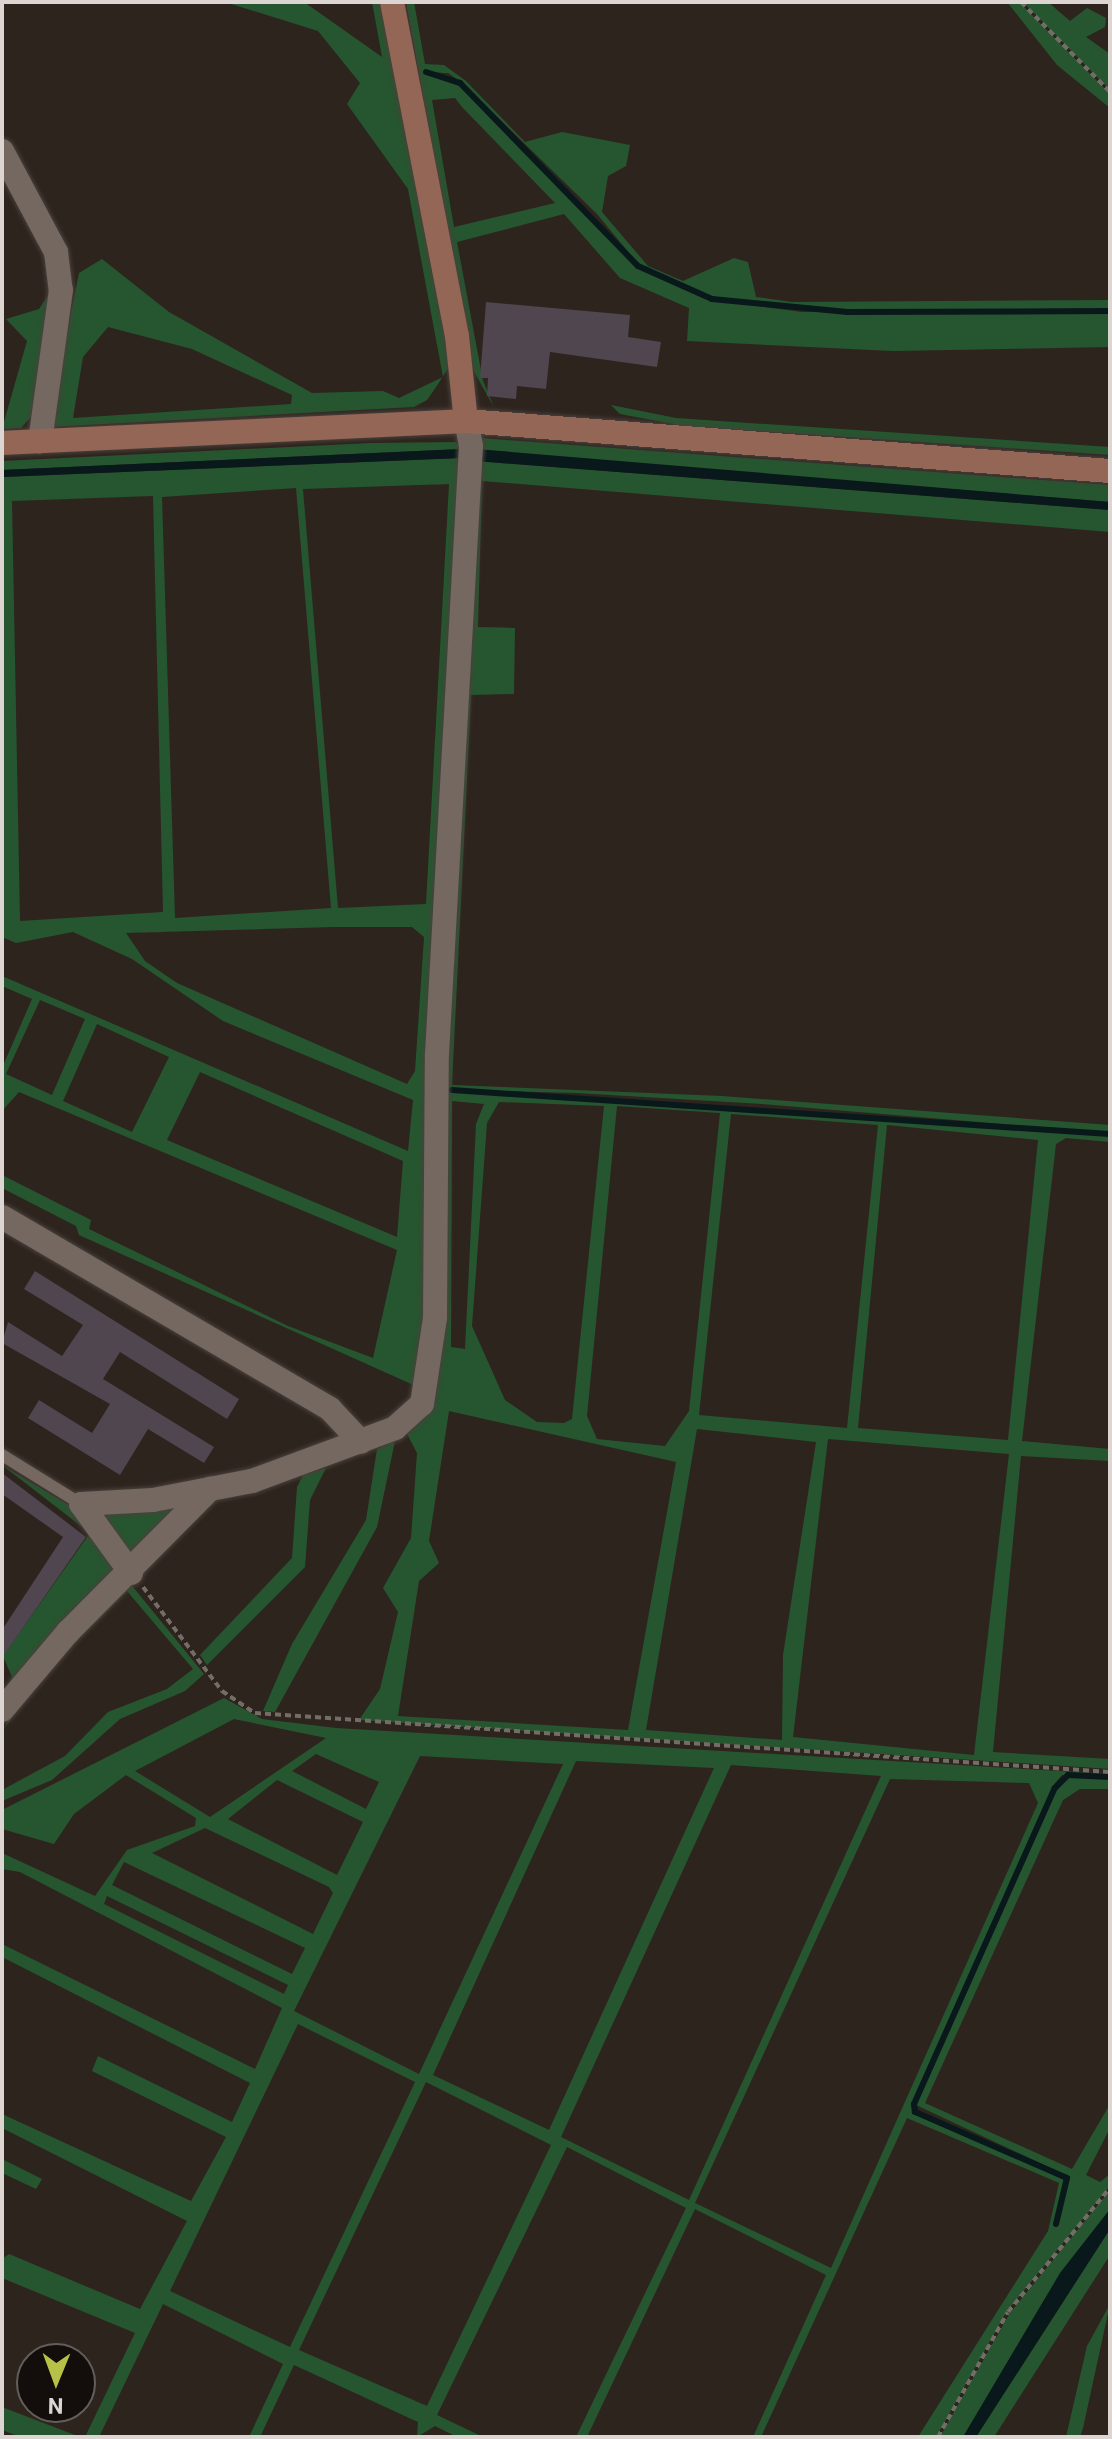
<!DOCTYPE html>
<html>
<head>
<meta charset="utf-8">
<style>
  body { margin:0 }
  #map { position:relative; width:1112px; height:2439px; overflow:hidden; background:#2e241e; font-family:Roboto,sans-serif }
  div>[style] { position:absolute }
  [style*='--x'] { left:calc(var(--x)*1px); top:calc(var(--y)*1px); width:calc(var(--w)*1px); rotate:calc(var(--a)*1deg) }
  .green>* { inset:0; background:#26562f }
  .water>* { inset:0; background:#09181a }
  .stream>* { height:6px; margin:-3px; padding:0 3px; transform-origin:3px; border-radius:3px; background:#09181a }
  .building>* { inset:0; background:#4f464f }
  .path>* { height:4px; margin-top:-2px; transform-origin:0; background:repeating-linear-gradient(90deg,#746c66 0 6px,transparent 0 10px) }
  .roads { filter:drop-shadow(0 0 2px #49413c) drop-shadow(0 0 2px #49413c) }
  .lane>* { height:12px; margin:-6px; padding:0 6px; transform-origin:6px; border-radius:6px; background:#746861 }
  .street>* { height:24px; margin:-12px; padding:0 12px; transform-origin:12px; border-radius:12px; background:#746861 }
  .secondary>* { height:24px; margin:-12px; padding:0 12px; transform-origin:12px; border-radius:12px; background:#946655 }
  span { translate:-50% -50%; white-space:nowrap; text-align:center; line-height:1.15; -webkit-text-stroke:6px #130e0c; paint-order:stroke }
  .frame { position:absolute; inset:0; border:4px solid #dcd5d1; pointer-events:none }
  .north { position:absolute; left:16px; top:2343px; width:80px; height:80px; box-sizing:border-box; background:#130e0c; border:2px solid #635e5b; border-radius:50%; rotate:181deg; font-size:22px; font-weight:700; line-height:32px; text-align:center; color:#dcd5d1 }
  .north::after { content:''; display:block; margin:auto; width:28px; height:36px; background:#b6c148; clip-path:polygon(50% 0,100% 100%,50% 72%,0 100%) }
</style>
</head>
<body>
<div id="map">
  <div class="green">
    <i style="clip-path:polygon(evenodd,225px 2px,304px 2px,382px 57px,372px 2px,384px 2px,451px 364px,436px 387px,427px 400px,414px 407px,48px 427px,79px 273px,102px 259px,169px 312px,312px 393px,383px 391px,399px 398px,443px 377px,408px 189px,347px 104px,360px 83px,318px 31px,225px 2px,108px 327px,192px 349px,292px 395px,291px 404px,73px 418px,83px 357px,108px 327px)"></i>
    <i style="clip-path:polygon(evenodd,406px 2px,414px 2px,425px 64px,444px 65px,466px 81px,525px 142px,562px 132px,630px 145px,626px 166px,608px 176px,602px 212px,648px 266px,683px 281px,734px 258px,748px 262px,756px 297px,792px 302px,1110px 300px,1110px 310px,802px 309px,713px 297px,639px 265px,597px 214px,461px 82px,448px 73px,424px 72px,458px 84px,637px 268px,712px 300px,802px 312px,1110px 313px,1110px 347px,893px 351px,687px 341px,689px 308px,620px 278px,564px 214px,457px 242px,483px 381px,494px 407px,473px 370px,406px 2px,455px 98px,462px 107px,555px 203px,454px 227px,432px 100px,455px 98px)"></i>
    <i style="clip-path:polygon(1007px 2px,1019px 2px,1110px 94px,1110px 108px,1057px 65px)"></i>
    <i style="clip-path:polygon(1023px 2px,1048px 2px,1070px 21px,1087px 8px,1106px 18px,1105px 27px,1086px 37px,1110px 54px,1110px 90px)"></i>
    <i style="clip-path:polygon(56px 283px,31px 417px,21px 428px,2px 429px,27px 341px,6px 319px,39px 309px)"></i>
    <i style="clip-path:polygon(611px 405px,676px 418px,1110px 447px,1110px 455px,684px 426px,620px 414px)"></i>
    <i style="clip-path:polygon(481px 438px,1110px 485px,1110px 502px,539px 456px,476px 449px)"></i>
    <i style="clip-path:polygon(371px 443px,456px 442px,462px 449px,2px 470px,2px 461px)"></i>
    <i style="clip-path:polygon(evenodd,461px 458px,421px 1372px,418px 1387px,79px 1235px,76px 1226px,2px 1188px,2px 1175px,91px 1220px,89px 1229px,288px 1326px,373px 1358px,397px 1250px,19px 1092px,2px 1111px,2px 1068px,32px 999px,2px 986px,2px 976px,408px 1151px,413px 1100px,223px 1021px,132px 959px,73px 932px,16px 943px,2px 937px,2px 477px,461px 458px,449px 484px,426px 904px,338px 908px,303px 489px,449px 484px,461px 458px,296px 488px,331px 908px,175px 918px,162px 497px,296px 488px,461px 458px,153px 496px,163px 912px,20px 921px,12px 501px,153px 496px,461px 458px,334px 927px,412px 927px,424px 937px,415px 1071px,407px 1084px,177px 983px,145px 961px,126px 933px,334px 927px,461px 458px,40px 1000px,85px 1019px,52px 1095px,6px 1074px,40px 1000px,461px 458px,97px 1024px,169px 1057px,132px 1132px,63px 1101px,97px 1024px,461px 458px,200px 1072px,403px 1161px,397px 1237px,167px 1140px,200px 1072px)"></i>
    <i style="clip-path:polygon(evenodd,476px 461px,1110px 510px,1110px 532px,482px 481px,478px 627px,515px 628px,514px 694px,471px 695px,452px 1085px,722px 1096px,1110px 1125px,1110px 1133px,762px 1104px,577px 1093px,450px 1090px,1110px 1136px,1110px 1142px,1066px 1138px,1056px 1144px,1022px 1441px,1110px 1449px,1110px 1461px,1021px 1456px,993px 1752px,1110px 1759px,1110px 1769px,359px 1720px,380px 1689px,398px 1612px,383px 1588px,411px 1538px,417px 1453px,407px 1434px,425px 1417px,476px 461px,452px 1101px,484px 1104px,476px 1124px,465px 1349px,451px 1347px,452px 1101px,476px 461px,499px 1102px,604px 1106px,572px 1419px,564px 1423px,537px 1422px,505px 1400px,472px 1326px,487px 1123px,499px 1102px,476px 461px,617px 1106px,720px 1113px,689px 1411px,665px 1446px,597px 1439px,587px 1416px,617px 1106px,476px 461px,731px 1114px,878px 1125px,847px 1428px,699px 1415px,731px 1114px,476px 461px,887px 1125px,1038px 1140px,1008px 1440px,858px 1428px,887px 1125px,476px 461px,449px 1411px,676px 1462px,628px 1730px,398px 1716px,419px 1581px,439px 1563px,429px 1541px,449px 1411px,476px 461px,697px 1429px,816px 1442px,783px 1655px,782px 1740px,646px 1730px,697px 1429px,476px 461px,828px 1439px,1009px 1454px,974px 1755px,793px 1737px,828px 1439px)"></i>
    <i style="clip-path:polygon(395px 1441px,377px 1527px,275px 1712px,263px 1711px,292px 1644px,366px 1520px,377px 1449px)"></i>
    <i style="clip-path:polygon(2px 1465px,77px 1510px,121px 1570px,2px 1700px,12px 1677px,3px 1656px,90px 1533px)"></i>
    <i style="clip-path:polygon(326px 1468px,310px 1500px,305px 1567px,207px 1665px,200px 1655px,292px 1558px,297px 1487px,303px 1475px)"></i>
    <i style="clip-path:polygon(196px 1499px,132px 1557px,92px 1509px)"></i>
    <i style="clip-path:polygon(129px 1582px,204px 1674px,185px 1691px,120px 1719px,52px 1780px,2px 1801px,2px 1790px,65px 1756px,108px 1712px,167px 1689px,193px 1669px,127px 1591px,40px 1677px,2px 1732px,35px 1675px)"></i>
    <i style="clip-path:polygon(evenodd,224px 1698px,262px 1719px,336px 1728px,1110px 1774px,1062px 1775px,1055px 1783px,911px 2106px,913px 2112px,1065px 2180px,1058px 2225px,1070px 2177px,916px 2105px,1057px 1788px,1070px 1777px,1110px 1779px,1110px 1789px,1080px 1789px,1063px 1800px,925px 2103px,1072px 2169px,1110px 2104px,1110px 2128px,1086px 2175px,1100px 2182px,1110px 2174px,1110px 2186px,1007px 2311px,936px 2437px,918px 2437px,1048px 2231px,1059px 2183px,907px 2118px,761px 2437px,753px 2437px,826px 2275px,695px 2209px,587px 2437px,576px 2437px,686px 2208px,567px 2147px,437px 2415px,483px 2437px,457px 2437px,435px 2426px,417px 2437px,418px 2422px,294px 2365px,260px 2437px,249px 2437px,283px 2364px,163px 2304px,99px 2437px,85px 2437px,135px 2333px,2px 2278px,2px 2259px,9px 2254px,140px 2309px,187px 2221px,2px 2128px,2px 2114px,191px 2201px,226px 2137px,92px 2071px,98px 2056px,232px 2122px,250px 2083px,2px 1957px,2px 1944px,255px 2069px,282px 2008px,20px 1872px,2px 1869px,2px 1853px,95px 1896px,127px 1850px,195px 1826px,196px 1818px,126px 1775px,74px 1814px,54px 1844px,2px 1829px,2px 1810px,224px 1698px,234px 1719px,326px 1738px,210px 1817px,135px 1771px,234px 1719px,224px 1698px,316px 1754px,379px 1782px,366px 1809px,292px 1771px,316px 1754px,224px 1698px,420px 1756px,563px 1764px,419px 2074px,294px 2011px,420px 1756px,224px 1698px,576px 1761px,714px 1768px,549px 2130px,433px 2075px,576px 1761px,224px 1698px,731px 1765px,881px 1776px,689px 2200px,561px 2137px,731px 1765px,224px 1698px,890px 1779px,1029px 1783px,1038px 1803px,831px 2268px,695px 2203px,890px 1779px,224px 1698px,277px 1780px,363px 1822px,337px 1875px,228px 1819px,277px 1780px,224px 1698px,205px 1828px,329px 1887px,333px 1893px,313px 1934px,152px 1853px,205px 1828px,224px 1698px,124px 1862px,305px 1948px,292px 1974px,112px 1885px,124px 1862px,224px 1698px,107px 1896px,288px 1985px,284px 1994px,104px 1904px,107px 1896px,224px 1698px,298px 2024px,415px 2082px,290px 2347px,170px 2291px,298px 2024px,224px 1698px,426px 2082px,551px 2145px,427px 2406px,299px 2350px,426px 2082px)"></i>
    <i style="clip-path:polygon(2px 2159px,42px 2179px,36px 2189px,2px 2173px)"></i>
    <i style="clip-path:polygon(1110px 2190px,1110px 2209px,1046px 2297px,963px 2437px,940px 2437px,1010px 2313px)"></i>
    <i style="clip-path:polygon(1110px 2229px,1110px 2255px,994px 2437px,976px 2437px)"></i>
    <i style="clip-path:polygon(1110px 2304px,1083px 2428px,1080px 2437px,1066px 2437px,1087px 2346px)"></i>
    <i style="clip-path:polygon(2px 2407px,80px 2437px,20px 2437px,2px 2430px)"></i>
  </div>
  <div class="water">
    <i style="clip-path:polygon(462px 449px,461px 458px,2px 477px,2px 470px,24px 469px)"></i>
    <i style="clip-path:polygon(476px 449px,1110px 502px,1110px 510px,476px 461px)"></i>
    <i style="clip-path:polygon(1110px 2209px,1110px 2229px,976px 2437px,963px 2437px,1060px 2273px)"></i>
  </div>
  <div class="stream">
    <i style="--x:426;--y:72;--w:36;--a:18"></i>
    <i style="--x:460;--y:83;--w:255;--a:45.8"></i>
    <i style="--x:638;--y:266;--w:81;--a:24"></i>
    <i style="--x:712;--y:299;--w:136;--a:5.5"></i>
    <i style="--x:847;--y:312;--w:263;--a:-0.2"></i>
    <i style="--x:452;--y:1090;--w:659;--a:3.83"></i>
    <i style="--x:1056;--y:2224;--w:47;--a:-76.6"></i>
    <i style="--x:1067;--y:2178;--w:166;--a:-156.5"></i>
    <i style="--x:915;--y:2112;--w:8;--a:-97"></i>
    <i style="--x:914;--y:2104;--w:346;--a:-66"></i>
    <i style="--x:1055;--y:1788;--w:18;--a:-45"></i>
    <i style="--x:1068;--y:1775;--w:42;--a:2.7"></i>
  </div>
  <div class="building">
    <i style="clip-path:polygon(486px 302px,630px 315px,628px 337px,661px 342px,657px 367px,550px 352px,546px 389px,517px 386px,516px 399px,487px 396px,488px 378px,480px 378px)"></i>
    <i style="clip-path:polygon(35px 1271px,239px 1399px,227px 1419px,120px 1352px,103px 1379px,214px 1447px,204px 1463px,148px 1429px,120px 1475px,28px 1418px,39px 1400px,92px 1433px,110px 1404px,2px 1343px,8px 1322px,62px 1356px,83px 1325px,24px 1289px)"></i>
    <i style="clip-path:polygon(2px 1473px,86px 1537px,2px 1658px,2px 1630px,63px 1537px,2px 1494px)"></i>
  </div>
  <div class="path">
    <i style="--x:1021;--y:2;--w:127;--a:45.3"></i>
    <i style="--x:143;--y:1587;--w:131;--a:52.8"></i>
    <i style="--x:222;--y:1691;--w:40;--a:34"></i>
    <i style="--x:255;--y:1713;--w:857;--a:3.95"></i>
    <i style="--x:938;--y:2437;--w:143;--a:-60.8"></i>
    <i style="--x:1008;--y:2312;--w:161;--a:-50.6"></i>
  </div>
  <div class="roads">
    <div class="lane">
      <i style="--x:2;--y:1455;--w:93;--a:31.8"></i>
    </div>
    <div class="street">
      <i style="--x:2;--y:151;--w:115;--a:61.9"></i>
      <i style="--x:56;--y:252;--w:38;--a:83"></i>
      <i style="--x:61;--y:290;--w:153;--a:97.9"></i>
      <i style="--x:2;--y:1217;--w:380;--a:30.3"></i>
      <i style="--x:330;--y:1409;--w:45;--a:46.8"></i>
      <i style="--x:131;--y:1573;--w:85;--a:-125.9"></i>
      <i style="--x:81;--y:1504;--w:72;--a:-3.2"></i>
      <i style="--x:153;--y:1500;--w:101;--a:-10.9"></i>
      <i style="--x:252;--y:1481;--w:153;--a:-20.3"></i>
      <i style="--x:395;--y:1428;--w:36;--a:-42"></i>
      <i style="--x:422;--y:1404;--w:87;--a:-81.4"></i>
      <i style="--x:435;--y:1318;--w:264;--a:-89.6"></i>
      <i style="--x:437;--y:1054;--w:609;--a:-86.8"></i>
      <i style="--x:471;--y:446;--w:25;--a:-101"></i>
      <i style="--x:2;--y:1710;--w:102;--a:-49.8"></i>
      <i style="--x:68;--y:1632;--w:202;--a:-45.2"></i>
    </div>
    <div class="secondary">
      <i style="--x:392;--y:2;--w:340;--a:79"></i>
      <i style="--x:457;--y:336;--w:85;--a:84"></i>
      <i style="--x:2;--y:443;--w:465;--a:-2.7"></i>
      <i style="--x:466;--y:421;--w:646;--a:4.44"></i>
    </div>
  </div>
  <div class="frame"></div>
  <div class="north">N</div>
</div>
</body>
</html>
